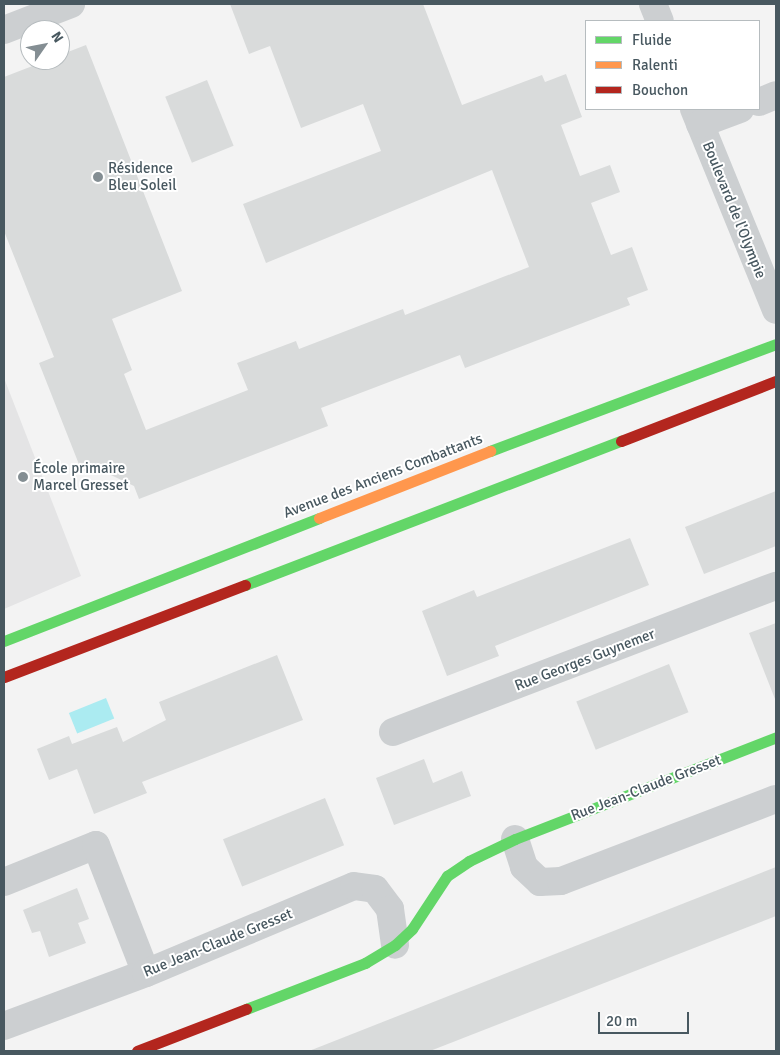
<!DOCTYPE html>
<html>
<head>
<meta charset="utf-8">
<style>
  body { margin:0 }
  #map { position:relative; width:780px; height:1055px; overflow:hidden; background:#f3f3f3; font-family:Signika,sans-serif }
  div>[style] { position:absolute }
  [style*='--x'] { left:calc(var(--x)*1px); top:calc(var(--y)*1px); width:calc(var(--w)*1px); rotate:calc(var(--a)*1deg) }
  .education>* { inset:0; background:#e4e4e5 }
  .water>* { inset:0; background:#abebf1; transform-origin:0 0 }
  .building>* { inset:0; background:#d9dbdb; transform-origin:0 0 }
  .street>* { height:28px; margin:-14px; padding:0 14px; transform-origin:14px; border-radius:14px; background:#cccfd1 }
  .fast>* { height:11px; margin:-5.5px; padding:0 5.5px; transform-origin:5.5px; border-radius:5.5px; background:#63d668 }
  .slow>* { height:11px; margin:-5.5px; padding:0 5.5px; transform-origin:5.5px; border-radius:5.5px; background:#ff974d }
  .jam>* { height:11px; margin:-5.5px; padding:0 5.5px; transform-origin:5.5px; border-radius:5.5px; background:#b3261e }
  .dots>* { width:14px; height:14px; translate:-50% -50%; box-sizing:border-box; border:2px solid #fff; border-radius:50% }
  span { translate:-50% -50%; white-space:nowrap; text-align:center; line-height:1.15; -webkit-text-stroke:4px #fff; paint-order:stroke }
  .poi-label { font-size:15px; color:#485860 }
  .left { translate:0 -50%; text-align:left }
  .street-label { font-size:15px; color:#485860 }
  .frame { position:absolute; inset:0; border:5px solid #485860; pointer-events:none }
  .legend { position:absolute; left:585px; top:20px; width:175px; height:90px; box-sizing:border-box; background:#fff; border:1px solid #b6bcbf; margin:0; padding:6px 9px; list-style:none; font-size:15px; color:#485860 }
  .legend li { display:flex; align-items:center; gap:10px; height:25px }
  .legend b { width:25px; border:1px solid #b6bcbf }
  .north { position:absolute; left:20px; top:20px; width:50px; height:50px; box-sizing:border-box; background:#fff; border:1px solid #b6bcbf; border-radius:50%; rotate:57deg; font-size:14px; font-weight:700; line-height:20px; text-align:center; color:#485860 }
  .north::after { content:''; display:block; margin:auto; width:18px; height:22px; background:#848e93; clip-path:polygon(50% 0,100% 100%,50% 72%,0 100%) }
  .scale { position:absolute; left:598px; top:1012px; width:91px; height:22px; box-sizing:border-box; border:2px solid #485860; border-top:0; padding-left:6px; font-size:15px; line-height:18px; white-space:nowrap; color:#485860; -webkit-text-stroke:4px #fff; paint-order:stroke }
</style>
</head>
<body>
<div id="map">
  <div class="education">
    <i style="clip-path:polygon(4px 378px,81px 576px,4px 609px)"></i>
  </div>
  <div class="water">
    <i style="left:106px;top:698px;width:22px;height:40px;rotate:68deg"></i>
  </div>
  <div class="building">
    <i style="clip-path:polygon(230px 4px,423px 4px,462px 105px,542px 75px,545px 82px,566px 74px,582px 117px,561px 125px,580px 176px,610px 165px,620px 192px,591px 203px,611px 255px,632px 247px,648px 290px,627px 298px,630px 305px,465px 368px,460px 355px,321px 408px,328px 426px,139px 499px,134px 486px,94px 467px,82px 472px,39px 363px,54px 357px,4px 231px,4px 77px,48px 60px,60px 60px,60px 55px,86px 45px,182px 291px,112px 319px,132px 370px,124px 374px,146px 430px,248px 390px,237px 363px,296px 341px,299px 349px,403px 309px,405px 315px,529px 267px,492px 170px,266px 263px,243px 204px,381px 151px,363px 104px,301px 128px,270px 46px,249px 54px)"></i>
    <i style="left:207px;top:80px;width:71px;height:45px;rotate:68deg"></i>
    <i style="clip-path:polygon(776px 491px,776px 546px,704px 574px,685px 527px)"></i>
    <i style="clip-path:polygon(630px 538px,649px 585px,495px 646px,499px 656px,447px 676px,422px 611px,474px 590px,477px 597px)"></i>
    <i style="clip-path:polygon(776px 623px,776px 699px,775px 699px,749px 633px)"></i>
    <i style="clip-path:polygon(277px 655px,303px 720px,142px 782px,147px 793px,94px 814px,77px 769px,49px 780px,37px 749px,69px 736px,72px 744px,117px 727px,123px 742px,166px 720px,159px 702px)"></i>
    <i style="left:669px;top:664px;width:52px;height:100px;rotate:68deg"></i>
    <i style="clip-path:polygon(424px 759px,433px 783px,462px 771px,471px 796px,394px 825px,376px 778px)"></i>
    <i style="left:325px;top:798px;width:51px;height:110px;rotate:68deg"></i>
    <i style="clip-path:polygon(776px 867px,776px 916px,430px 1051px,309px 1051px)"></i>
    <i style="clip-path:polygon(77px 888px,89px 919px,78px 923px,86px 943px,49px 957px,40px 931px,32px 933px,23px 910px)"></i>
  </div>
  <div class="street">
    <i style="--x:653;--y:4;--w:18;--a:68"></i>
    <i style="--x:4;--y:30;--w:72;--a:-21.2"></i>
    <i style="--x:759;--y:102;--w:18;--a:-22"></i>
    <i style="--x:694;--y:109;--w:217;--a:67.8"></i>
    <i style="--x:700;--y:124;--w:43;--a:-20.6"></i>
    <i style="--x:393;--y:732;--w:410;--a:-20.9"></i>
    <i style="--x:515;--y:839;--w:29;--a:72"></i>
    <i style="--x:524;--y:867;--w:22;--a:43"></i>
    <i style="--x:540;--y:882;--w:21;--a:-3"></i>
    <i style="--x:561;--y:881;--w:230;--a:-20.9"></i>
    <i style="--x:4;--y:882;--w:99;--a:-21.9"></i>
    <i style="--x:96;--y:845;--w:137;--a:68.7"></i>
    <i style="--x:4;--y:1026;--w:152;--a:-20.5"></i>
    <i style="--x:146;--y:973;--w:225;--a:-22.7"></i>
    <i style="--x:354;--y:886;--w:21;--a:8"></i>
    <i style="--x:375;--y:889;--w:25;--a:53"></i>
    <i style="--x:390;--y:909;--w:36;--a:82"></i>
  </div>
  <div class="fast">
    <i style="--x:490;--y:451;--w:305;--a:-20.5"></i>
    <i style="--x:245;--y:585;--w:403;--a:-21"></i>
    <i style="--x:4;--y:641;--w:338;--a:-21.3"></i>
    <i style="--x:246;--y:1009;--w:128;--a:-21.1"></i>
    <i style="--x:365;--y:963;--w:35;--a:-31"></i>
    <i style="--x:395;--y:945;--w:23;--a:-43"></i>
    <i style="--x:412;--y:929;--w:64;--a:-56.6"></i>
    <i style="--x:447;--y:876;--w:27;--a:-34"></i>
    <i style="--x:469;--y:861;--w:51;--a:-25.6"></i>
    <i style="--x:515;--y:839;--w:280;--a:-21.3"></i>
  </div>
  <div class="slow">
    <i style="--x:319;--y:518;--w:184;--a:-21.4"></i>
  </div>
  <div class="jam">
    <i style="--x:621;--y:441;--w:166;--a:-21.2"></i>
    <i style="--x:4;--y:677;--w:258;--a:-20.9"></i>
    <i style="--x:137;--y:1051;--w:117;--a:-21.1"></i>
  </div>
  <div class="dots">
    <i style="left:98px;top:177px;background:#848e93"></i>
    <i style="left:23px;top:477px;background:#848e93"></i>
  </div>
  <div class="poi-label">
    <span class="left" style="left:108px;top:177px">Résidence<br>Bleu Soleil</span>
    <span class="left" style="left:33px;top:477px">École primaire<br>Marcel Gresset</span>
  </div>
  <div class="street-label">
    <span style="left:734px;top:210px;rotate:68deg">Boulevard de l'Olympie</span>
    <span style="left:383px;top:476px;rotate:-21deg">Avenue des Anciens Combattants</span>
    <span style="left:585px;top:660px;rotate:-21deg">Rue Georges Guynemer</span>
    <span style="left:646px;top:788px;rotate:-21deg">Rue Jean-Claude Gresset</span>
    <span style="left:218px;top:943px;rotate:-22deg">Rue Jean-Claude Gresset</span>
  </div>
  <div class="frame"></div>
  <ul class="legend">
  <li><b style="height:6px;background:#63d668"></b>Fluide</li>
  <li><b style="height:6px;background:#ff974d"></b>Ralenti</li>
  <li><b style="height:6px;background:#b3261e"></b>Bouchon</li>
  </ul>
  <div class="north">N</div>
  <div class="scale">20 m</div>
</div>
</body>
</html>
